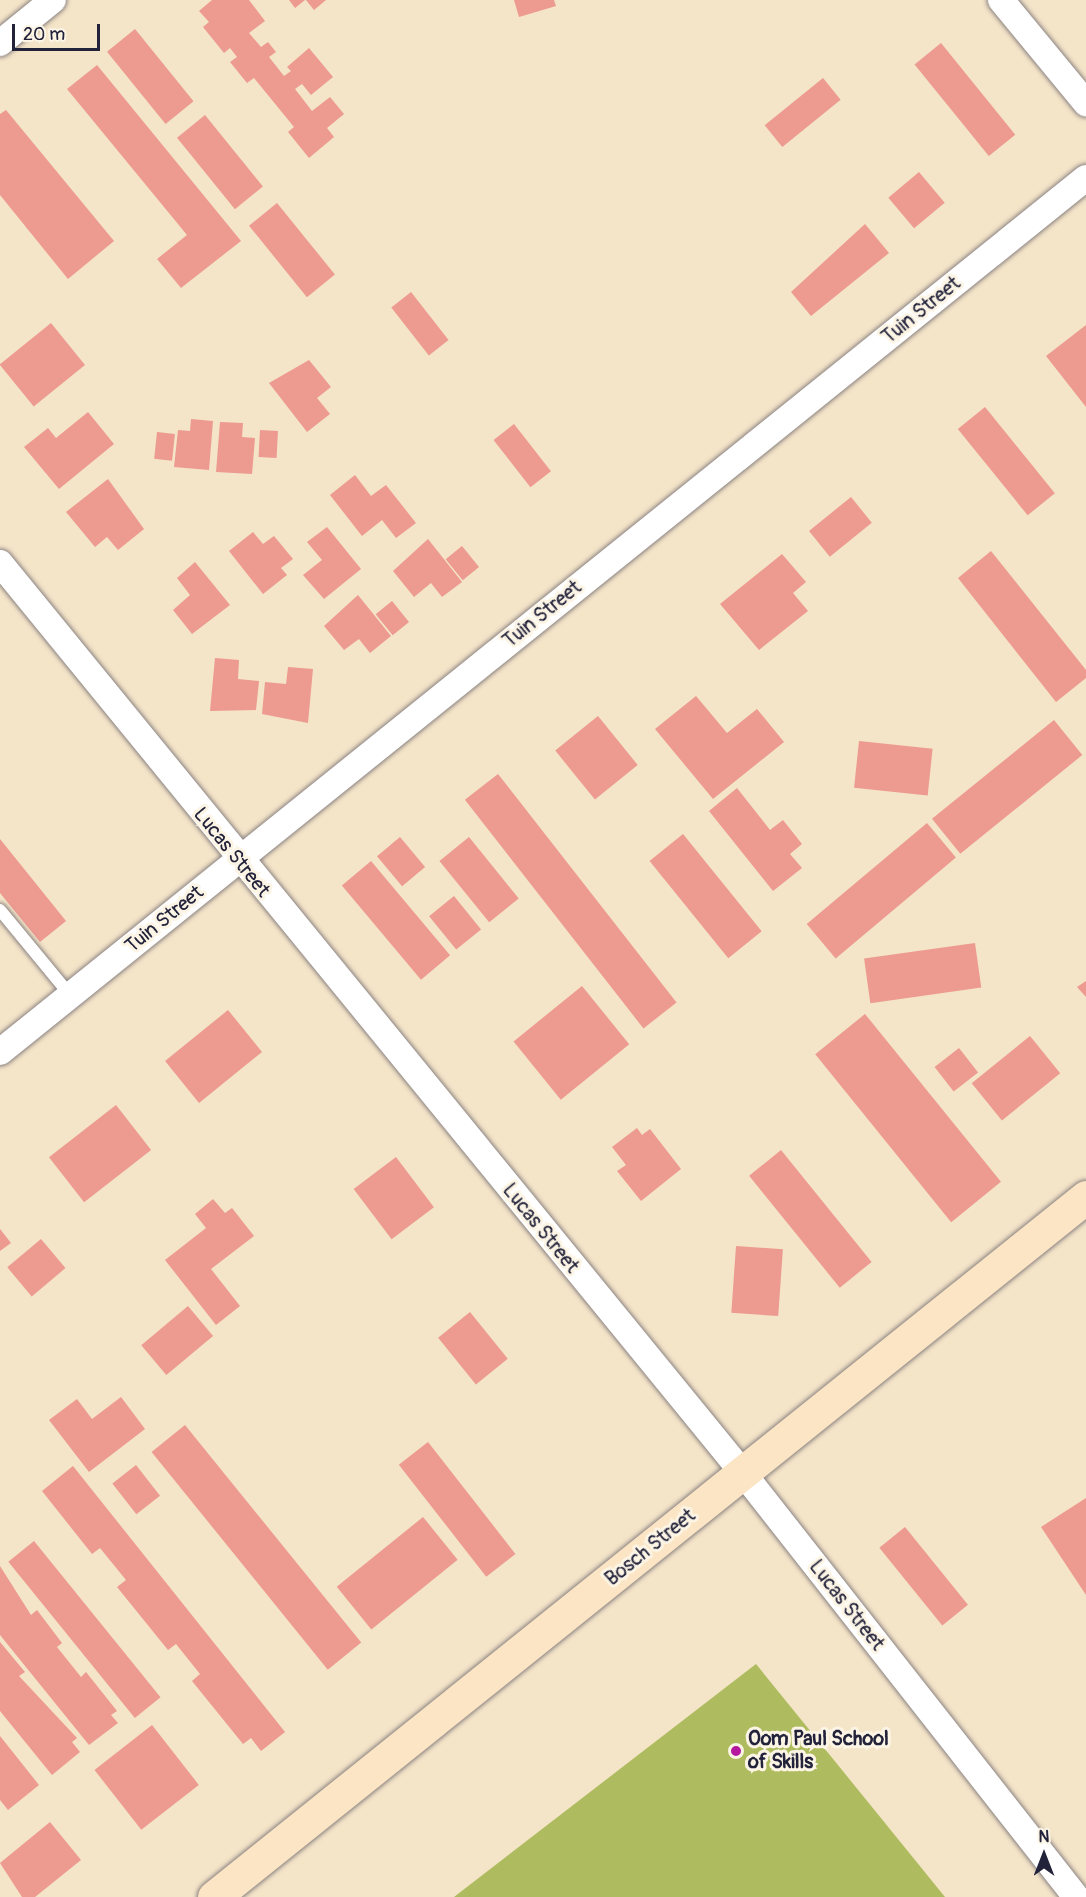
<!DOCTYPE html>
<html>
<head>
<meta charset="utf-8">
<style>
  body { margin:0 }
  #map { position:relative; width:1086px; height:1897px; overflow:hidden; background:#f4e4c8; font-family:Pangolin,sans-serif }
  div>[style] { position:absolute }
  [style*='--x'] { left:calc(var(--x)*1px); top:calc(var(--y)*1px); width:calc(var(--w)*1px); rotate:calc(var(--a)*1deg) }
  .green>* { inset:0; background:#aebc5f }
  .building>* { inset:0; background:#ed9a90; transform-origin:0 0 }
  .roads { filter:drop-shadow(0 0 2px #8b8382) drop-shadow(0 0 2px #8b8382) }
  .lane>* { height:12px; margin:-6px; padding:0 6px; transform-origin:6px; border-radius:6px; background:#fff }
  .street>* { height:26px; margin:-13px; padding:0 13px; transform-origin:13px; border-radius:13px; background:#fff }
  .secondary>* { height:33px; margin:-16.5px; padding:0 16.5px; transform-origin:16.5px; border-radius:16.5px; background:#fce5c4 }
  .dots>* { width:16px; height:16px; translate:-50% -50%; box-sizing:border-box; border:3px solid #fcf5e5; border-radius:50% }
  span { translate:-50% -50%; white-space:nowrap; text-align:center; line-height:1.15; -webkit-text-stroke:6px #fcf5e5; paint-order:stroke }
  .street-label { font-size:20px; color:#22223b }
  .poi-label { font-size:20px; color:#22223b; font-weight:700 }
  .left { translate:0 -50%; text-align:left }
  .north { position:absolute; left:1014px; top:1825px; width:60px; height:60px; -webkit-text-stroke:4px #fcf5e5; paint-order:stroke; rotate:0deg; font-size:16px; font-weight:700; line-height:24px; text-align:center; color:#22223b }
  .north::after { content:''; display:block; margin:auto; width:21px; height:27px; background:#22223b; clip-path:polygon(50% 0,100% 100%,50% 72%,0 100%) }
  .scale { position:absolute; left:12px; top:24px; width:88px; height:27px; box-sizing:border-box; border:3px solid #22223b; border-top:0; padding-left:8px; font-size:18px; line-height:21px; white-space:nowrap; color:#22223b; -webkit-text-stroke:4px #fcf5e5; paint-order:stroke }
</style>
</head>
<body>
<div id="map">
  <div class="green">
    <i style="clip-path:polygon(756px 1664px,945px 1897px,454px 1897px)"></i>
  </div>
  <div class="building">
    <i style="clip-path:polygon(212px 0,249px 0,265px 21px,249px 33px,261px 47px,268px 42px,276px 52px,269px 57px,284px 76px,291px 71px,287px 67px,309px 48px,333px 77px,311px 95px,302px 84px,295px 89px,312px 111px,330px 97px,344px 114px,327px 128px,334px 137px,309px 158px,288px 132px,294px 127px,254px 78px,247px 83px,230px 62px,237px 57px,230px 48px,224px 53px,203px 27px,209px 22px,199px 11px)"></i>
    <i style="clip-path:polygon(289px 0,305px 0,295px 8px)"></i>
    <i style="clip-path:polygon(306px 0,326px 0,314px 10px)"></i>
    <i style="clip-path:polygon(514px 0,554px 0,556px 6px,519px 17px)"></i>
    <i style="left:135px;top:29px;width:93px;height:36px;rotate:51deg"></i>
    <i style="left:941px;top:43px;width:118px;height:34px;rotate:51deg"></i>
    <i style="clip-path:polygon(97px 65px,241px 241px,181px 288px,157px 259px,187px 235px,67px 89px)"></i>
    <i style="left:823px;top:78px;width:28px;height:75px;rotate:51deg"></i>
    <i style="clip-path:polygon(6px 110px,114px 241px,68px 279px,0 195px,0 114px)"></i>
    <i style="left:205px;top:115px;width:92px;height:36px;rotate:51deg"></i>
    <i style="left:919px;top:172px;width:40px;height:40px;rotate:50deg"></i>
    <i style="left:277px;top:203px;width:92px;height:36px;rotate:51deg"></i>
    <i style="clip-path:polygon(865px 224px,889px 253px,811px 316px,791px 292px)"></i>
    <i style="left:411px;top:292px;width:61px;height:25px;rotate:52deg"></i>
    <i style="left:51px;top:323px;width:54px;height:66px;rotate:51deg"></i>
    <i style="clip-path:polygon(1086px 325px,1086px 407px,1046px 356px)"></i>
    <i style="clip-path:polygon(309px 360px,331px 387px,317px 398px,330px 414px,307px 432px,269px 383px)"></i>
    <i style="left:985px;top:407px;width:111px;height:35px;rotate:51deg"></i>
    <i style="clip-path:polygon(88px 412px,114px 444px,59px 489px,24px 447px,48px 428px,56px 438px)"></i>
    <i style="clip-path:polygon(191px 419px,213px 421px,209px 470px,174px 467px,178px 430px,190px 431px)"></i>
    <i style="clip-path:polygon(220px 422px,243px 423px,242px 437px,255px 438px,252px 474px,216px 472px)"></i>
    <i style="left:514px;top:424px;width:60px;height:26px;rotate:52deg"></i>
    <i style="left:260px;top:430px;width:18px;height:27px;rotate:3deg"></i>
    <i style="left:157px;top:432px;width:18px;height:27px;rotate:6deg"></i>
    <i style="clip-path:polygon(355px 475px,371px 496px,386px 485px,416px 523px,396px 538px,382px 520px,362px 536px,330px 495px)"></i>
    <i style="clip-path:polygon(108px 479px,144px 529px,118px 550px,107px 537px,95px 547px,66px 512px)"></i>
    <i style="left:851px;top:497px;width:33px;height:54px;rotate:51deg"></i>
    <i style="clip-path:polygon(327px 527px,361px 569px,324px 599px,303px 575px,322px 560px,307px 542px)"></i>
    <i style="clip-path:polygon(253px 532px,263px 544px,274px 536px,293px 559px,281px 568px,287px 575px,263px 594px,229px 551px)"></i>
    <i style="clip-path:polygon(428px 539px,462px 582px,442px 597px,431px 583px,414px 597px,393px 571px)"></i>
    <i style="left:462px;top:546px;width:27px;height:21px;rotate:51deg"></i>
    <i style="clip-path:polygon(991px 551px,1086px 670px,1086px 678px,1056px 702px,958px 578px)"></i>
    <i style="clip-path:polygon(782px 554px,806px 582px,793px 593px,808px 611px,759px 650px,720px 604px)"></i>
    <i style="clip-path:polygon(195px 562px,230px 605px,192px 634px,173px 610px,190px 595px,177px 578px)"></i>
    <i style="clip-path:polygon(358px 595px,391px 636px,370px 653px,359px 639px,344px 650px,324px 626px)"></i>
    <i style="left:392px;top:601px;width:27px;height:21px;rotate:51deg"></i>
    <i style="clip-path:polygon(215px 658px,239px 660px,238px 679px,259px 681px,256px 710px,210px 711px)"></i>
    <i style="clip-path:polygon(288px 667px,313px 669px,308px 723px,262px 714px,265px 682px,286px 684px)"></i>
    <i style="clip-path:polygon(696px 696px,727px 733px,757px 709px,784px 742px,713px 799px,655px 729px)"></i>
    <i style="left:598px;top:716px;width:63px;height:55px;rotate:51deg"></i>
    <i style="left:1054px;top:720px;width:45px;height:157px;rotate:51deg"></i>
    <i style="left:859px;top:741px;width:74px;height:47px;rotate:6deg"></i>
    <i style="left:498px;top:774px;width:290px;height:42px;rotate:52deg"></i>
    <i style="clip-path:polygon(737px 788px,770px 830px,783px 820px,802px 844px,790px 854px,802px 868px,773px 891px,709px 811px)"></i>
    <i style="left:927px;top:823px;width:45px;height:157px;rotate:50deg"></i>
    <i style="left:683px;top:834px;width:125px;height:43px;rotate:51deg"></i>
    <i style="left:400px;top:837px;width:39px;height:30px;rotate:50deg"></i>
    <i style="left:469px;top:837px;width:79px;height:38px;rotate:51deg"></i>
    <i style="clip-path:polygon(0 839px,66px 921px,40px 942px,0 893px)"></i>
    <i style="left:371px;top:861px;width:123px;height:38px;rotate:50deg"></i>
    <i style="left:454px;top:896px;width:43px;height:32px;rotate:51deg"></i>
    <i style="left:975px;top:943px;width:45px;height:112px;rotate:82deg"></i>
    <i style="clip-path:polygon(1086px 981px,1086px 997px,1077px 987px)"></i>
    <i style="left:582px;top:986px;width:75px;height:88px;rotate:51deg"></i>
    <i style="left:228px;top:1010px;width:54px;height:81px;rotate:51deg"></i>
    <i style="left:865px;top:1014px;width:216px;height:64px;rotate:51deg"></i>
    <i style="left:1030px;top:1036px;width:48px;height:75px;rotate:51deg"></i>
    <i style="left:959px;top:1048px;width:31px;height:31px;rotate:52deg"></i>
    <i style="left:116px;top:1105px;width:57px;height:85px;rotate:52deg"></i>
    <i style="clip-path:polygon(637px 1128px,642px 1135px,650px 1129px,681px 1169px,641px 1201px,617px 1171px,626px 1165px,612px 1147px)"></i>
    <i style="left:781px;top:1150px;width:144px;height:41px;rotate:51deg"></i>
    <i style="left:396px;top:1157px;width:63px;height:53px;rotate:53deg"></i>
    <i style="clip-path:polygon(213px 1199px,225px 1213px,232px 1208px,254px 1236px,211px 1269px,240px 1306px,216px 1325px,165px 1260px,206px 1228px,195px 1214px)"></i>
    <i style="clip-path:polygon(0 1229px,11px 1243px,0 1251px)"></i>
    <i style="left:41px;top:1239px;width:38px;height:44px;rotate:50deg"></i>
    <i style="left:736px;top:1246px;width:47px;height:67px;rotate:4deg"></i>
    <i style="left:188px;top:1306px;width:39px;height:61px;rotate:50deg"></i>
    <i style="left:470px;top:1312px;width:60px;height:41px;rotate:51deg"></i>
    <i style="clip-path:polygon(121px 1397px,145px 1429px,89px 1472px,49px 1420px,77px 1399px,92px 1419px)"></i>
    <i style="left:185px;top:1425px;width:280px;height:43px;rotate:51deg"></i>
    <i style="left:428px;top:1442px;width:142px;height:37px;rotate:52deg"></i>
    <i style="left:136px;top:1465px;width:39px;height:30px;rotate:52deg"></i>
    <i style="clip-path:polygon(73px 1466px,285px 1732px,261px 1751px,251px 1738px,243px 1744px,192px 1681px,200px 1674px,176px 1644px,168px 1650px,117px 1587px,126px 1580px,100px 1548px,92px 1554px,42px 1491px)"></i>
    <i style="clip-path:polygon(1086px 1498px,1086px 1595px,1041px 1527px)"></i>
    <i style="left:423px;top:1517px;width:55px;height:111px;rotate:51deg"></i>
    <i style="left:905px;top:1527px;width:100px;height:33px;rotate:51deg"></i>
    <i style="left:34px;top:1541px;width:201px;height:33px;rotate:51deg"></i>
    <i style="clip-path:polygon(0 1566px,31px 1615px,37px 1610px,62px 1643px,57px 1647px,81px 1677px,86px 1672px,117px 1711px,111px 1715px,118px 1723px,89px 1745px,0 1635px)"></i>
    <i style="clip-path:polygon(0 1642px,25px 1672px,19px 1676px,77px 1738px,72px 1742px,80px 1752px,52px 1775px,0 1711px)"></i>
    <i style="left:152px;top:1725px;width:76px;height:73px;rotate:52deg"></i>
    <i style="clip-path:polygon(0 1736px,39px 1785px,8px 1810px,0 1800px)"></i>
    <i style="clip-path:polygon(50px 1822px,81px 1860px,35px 1897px,22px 1897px,0 1863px)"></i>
  </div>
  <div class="roads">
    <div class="lane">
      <i style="--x:0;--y:910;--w:110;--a:50.5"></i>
    </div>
    <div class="street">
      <i style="--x:1001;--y:0;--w:134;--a:50.5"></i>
      <i style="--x:0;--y:43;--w:68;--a:-39.1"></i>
      <i style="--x:0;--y:563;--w:1175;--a:50.77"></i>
      <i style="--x:743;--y:1473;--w:539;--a:51.85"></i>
      <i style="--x:0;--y:1052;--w:1394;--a:-38.83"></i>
    </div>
    <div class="secondary">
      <i style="--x:214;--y:1897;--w:1118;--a:-38.76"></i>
    </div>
  </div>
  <div class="dots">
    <i style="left:736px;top:1751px;background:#b5179e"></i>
  </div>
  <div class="street-label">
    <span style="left:921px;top:310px;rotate:-39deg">Tuin Street</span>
    <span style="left:542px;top:614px;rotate:-39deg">Tuin Street</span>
    <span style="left:232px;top:852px;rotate:51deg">Lucas Street</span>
    <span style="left:164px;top:919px;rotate:-39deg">Tuin Street</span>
    <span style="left:541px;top:1228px;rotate:51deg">Lucas Street</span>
    <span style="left:650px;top:1547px;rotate:-39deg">Bosch Street</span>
    <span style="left:847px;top:1605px;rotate:52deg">Lucas Street</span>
  </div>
  <div class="poi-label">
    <span class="left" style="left:748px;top:1750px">Oom Paul School<br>of Skills</span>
  </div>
  <div class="north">N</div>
  <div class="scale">20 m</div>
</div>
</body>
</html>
